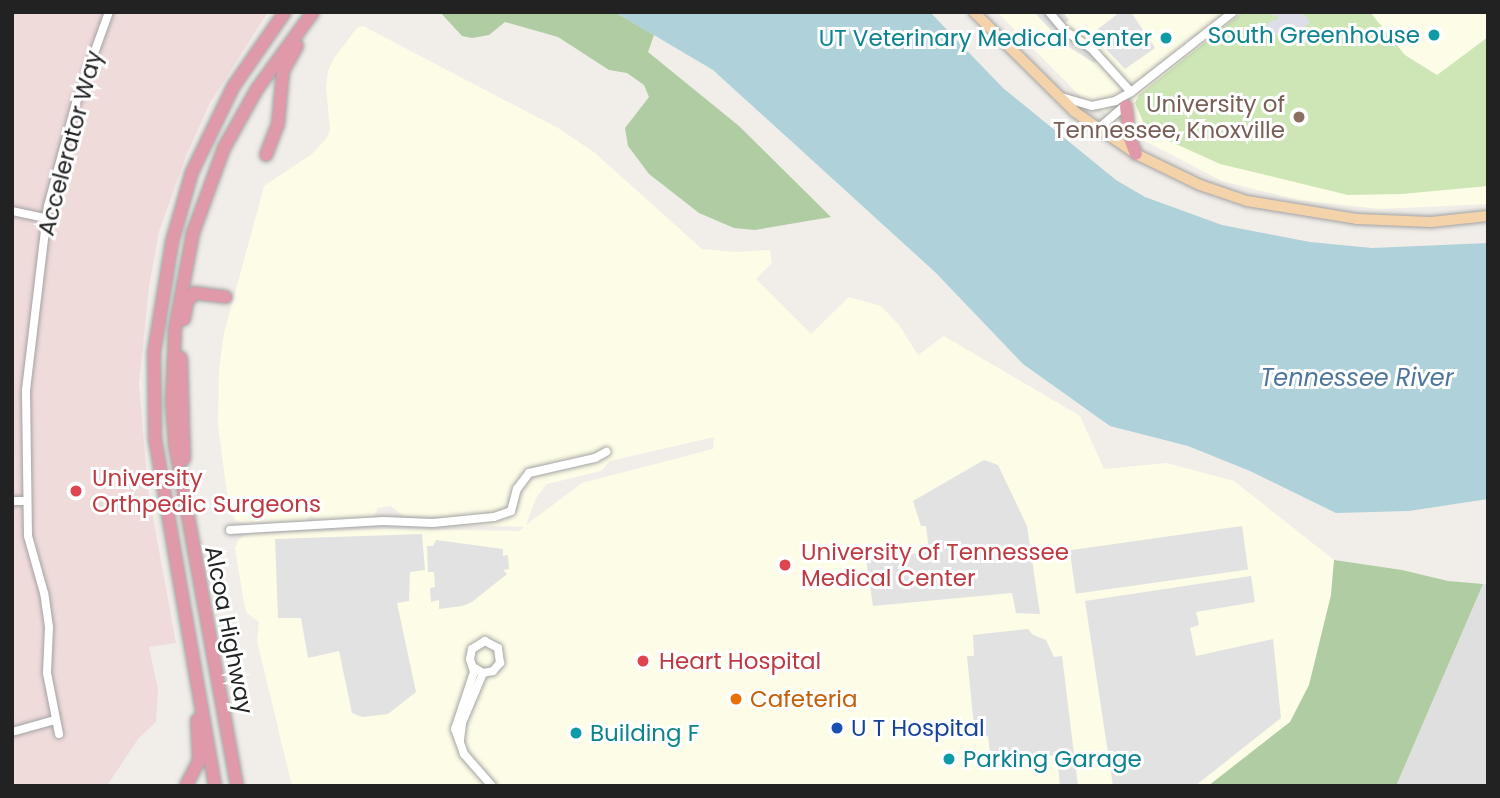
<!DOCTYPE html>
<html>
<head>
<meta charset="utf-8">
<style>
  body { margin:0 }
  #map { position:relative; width:1500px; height:798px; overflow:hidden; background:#f1eee9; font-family:Poppins,sans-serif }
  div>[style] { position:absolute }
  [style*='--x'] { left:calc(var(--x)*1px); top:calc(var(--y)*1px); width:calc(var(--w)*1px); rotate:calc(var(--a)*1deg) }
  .residential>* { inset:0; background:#dfdfdf }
  .commercial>* { inset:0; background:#f0dbdb }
  .education>* { inset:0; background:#fdfce7 }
  .grass>* { inset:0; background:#cee6b5 }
  .forest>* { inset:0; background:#afcca2 }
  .parking>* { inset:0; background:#e2e2e2; transform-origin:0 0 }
  .plaza>* { inset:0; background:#dddee7 }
  .water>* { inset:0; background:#aed1da }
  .roads { filter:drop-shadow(0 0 2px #a3a3a3) drop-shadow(0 0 2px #a3a3a3) }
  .minor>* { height:8px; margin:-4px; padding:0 4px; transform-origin:4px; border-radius:4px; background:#fff }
  .major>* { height:10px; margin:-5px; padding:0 5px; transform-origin:5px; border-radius:5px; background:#f4d3ab }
  .highway>* { height:12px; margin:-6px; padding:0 6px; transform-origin:6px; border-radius:6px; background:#e099a8 }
  .dots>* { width:19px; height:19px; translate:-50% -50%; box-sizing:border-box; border:4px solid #fff; border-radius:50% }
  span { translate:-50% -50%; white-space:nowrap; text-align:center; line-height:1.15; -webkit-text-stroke:6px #fff; paint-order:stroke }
  .culture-label { font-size:23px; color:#0d838f }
  .right { translate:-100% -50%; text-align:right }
  .left { translate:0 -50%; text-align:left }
  .education-label { font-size:23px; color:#785e54 }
  .street-label { font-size:23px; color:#222 }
  .health-label { font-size:23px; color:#be3a42 }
  .food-label { font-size:23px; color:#c56008 }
  .transit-label { font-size:23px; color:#164399 }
  .water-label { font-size:24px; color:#4e769b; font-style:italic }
  .frame { position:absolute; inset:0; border:14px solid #222; pointer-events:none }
</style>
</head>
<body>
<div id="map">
  <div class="residential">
    <i style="clip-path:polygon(1483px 584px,1488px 584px,1488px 786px,1396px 786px)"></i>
  </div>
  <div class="commercial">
    <i style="clip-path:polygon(12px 12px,268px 12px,210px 103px,186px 156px,159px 232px,149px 287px,139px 384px,148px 490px,176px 643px,149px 647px,158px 689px,156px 722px,138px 739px,107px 786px,12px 786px)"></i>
  </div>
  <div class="education">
    <i style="clip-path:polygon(997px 12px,1488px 12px,1488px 204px,1379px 209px,1298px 200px,1222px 181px,1143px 140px,1078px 94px)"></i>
    <i style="clip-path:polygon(evenodd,363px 26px,558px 128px,595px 153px,702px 249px,736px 252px,770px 250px,772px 263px,756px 279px,811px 334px,849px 297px,881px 306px,899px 325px,918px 355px,944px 336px,1080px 416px,1104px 469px,1167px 463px,1234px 481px,1334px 560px,1331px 595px,1309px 685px,1290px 722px,1208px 786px,292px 786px,257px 641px,259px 622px,247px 613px,244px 603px,235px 548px,238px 540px,248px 534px,387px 529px,519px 531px,524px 527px,447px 524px,444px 517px,403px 516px,391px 506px,378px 508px,374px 516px,364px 519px,325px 521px,310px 516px,305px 521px,246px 524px,236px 521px,229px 509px,218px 425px,219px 370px,224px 333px,259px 205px,264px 186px,312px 154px,327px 138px,330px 129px,326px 88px,328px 71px,334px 58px,357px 28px,363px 26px,714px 437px,713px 449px,582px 483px,526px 525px,536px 498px,547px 484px,601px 471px,610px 461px,714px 437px)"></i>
  </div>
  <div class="grass">
    <i style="clip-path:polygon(1243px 12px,1370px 12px,1405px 55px,1437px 75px,1488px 37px,1488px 186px,1402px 194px,1348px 195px,1220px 164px,1167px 140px,1144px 124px,1135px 103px,1139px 95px)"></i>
  </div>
  <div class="forest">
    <i style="clip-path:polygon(440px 12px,615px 12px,654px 35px,648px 52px,739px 126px,831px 217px,755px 230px,734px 228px,699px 213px,649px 174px,628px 146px,625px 128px,649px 97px,644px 85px,627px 73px,609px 70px,558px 37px,505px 22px,489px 35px,472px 38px,462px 36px)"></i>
    <i style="clip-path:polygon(1334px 560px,1402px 570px,1448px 581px,1483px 584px,1396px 786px,1208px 786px,1290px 722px,1309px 685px,1331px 595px)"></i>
  </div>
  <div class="parking">
    <i style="clip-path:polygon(1034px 12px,1063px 12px,1069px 20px,1061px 26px,1100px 58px,1094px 63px,1063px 43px)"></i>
    <i style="clip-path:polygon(1120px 12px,1131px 12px,1155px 48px,1125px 69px,1103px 46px,1098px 35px,1098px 29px)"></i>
    <i style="clip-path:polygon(984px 460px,998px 465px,1027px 526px,1040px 614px,1016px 613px,1012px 593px,873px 606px,866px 559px,929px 552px,926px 526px,921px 526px,913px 501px)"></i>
    <i style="left:1242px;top:526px;width:44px;height:174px;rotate:82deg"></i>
    <i style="clip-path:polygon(422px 534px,425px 570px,410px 572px,409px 601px,397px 603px,416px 692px,388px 714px,362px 717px,352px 713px,339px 651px,308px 658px,301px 618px,278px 618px,275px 539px)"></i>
    <i style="clip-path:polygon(436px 540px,503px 549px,503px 556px,508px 555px,509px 569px,503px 570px,507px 574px,472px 602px,462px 606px,439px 609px,439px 600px,431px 602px,430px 588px,435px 587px,434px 572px,428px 572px,427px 546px,433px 546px)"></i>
    <i style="clip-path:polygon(1251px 576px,1255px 602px,1196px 612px,1199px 625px,1190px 628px,1196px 656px,1273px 639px,1281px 718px,1195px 786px,1113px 786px,1085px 601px)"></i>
    <i style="clip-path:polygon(1028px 629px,1033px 635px,1046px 640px,1054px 657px,1062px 656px,1078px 786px,1060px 786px,1057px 755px,991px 762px,988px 736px,975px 737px,967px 656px,974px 656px,973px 635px)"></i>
  </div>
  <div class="plaza">
    <i style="clip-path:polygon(1272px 12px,1302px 12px,1310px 22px,1291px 38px,1264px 32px,1268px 23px,1279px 18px,1277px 15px,1273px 17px)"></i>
  </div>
  <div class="water">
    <i style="clip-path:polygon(615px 12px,930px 12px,1003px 88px,1116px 180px,1145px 197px,1222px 225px,1310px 242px,1372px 248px,1488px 243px,1488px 499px,1409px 511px,1336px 513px,1250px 471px,1188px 446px,1110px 426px,1023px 364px,935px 272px,713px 70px)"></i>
  </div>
  <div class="roads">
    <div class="minor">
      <i style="--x:1049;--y:12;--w:23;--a:50"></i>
      <i style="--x:1064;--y:30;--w:32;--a:34"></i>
      <i style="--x:1091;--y:48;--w:59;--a:47.7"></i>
      <i style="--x:1061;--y:97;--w:32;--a:16"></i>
      <i style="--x:1092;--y:106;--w:24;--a:-12"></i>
      <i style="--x:1115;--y:101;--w:18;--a:-29"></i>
      <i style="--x:1131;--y:92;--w:130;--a:-38.1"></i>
      <i style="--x:1098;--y:129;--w:37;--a:-41"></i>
      <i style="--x:12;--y:211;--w:35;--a:12"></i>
      <i style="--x:12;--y:501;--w:14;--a:0"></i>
      <i style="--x:230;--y:530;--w:153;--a:-3.4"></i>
      <i style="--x:383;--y:521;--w:50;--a:2.3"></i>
      <i style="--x:433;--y:523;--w:61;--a:-5.6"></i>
      <i style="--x:494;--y:517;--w:18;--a:-19"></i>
      <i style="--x:511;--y:511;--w:23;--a:-75"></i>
      <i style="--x:517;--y:489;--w:20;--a:-53"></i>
      <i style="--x:529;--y:473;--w:68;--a:-12.8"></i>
      <i style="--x:595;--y:458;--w:13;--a:-29"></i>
      <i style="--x:473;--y:667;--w:12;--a:31"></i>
      <i style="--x:483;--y:673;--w:10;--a:-11"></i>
      <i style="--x:493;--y:671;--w:11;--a:-49"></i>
      <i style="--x:500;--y:663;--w:15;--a:-98"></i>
      <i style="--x:498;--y:648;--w:15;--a:-152"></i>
      <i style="--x:485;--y:641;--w:15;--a:148"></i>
      <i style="--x:472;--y:649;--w:10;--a:101"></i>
      <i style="--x:470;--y:659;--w:14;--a:73"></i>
      <i style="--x:474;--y:672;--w:60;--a:108.4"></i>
      <i style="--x:455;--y:729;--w:27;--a:70"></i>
      <i style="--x:464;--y:754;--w:43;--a:48.8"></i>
      <i style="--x:12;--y:732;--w:45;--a:-15.6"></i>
      <i style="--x:59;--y:734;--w:62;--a:-101.1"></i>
      <i style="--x:47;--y:673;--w:46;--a:-87.5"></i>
      <i style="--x:49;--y:627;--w:34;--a:-98"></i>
      <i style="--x:44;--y:593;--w:59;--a:-105.7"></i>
      <i style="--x:28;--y:536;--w:146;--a:-90.8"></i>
      <i style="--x:26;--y:390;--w:185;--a:-83.2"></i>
      <i style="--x:48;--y:206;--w:107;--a:-74.8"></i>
      <i style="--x:76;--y:103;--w:97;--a:-70.1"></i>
      <i style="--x:460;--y:740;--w:17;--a:-83"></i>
      <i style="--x:462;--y:723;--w:54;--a:-67.2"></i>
    </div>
    <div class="major">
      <i style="--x:974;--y:12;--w:142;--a:44.7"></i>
      <i style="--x:1075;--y:112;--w:74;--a:34.5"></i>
      <i style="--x:1136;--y:154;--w:71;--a:25.8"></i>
      <i style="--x:1200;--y:185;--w:50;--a:18.8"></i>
      <i style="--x:1247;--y:201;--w:111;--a:9.3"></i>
      <i style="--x:1357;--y:219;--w:74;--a:2.3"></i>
      <i style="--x:1431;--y:222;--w:57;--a:-6"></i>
    </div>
    <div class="highway">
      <i style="--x:1126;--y:106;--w:30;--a:84"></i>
      <i style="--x:1129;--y:136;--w:19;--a:69"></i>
      <i style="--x:266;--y:155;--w:33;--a:-69"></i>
      <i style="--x:278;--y:124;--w:53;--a:-84.6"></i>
      <i style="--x:283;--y:71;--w:29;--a:-61"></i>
      <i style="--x:184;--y:319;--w:17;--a:-80"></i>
      <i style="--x:187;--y:302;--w:11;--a:-52"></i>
      <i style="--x:194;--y:293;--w:32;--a:7"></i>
      <i style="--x:181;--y:358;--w:101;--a:88.3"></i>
      <i style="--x:186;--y:786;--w:28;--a:-63"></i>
      <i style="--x:199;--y:761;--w:41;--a:-92.8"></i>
      <i style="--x:215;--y:786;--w:353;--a:-99.8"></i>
      <i style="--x:155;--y:438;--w:86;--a:-90.7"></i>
      <i style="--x:154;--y:352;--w:111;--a:-80.7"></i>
      <i style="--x:172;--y:242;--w:73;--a:-74.1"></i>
      <i style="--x:192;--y:172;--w:94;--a:-64.2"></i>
      <i style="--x:233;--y:87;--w:91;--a:-55.3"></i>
      <i style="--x:237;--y:786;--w:348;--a:-100.3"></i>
      <i style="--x:175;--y:444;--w:42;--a:-94.1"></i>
      <i style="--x:172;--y:402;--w:73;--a:-87.6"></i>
      <i style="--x:175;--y:329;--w:98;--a:-79.4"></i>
      <i style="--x:193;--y:233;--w:90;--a:-70"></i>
      <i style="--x:224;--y:148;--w:68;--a:-60.8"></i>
      <i style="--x:257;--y:89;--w:95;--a:-54"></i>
    </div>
  </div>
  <div class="dots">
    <i style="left:1434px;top:35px;background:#0f9aa8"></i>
    <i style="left:1166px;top:38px;background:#0f9aa8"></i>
    <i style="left:1299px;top:117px;background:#8d6e63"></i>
    <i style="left:76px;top:491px;background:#e0444e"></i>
    <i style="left:785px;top:565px;background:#e0444e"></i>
    <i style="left:643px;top:661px;background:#e0444e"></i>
    <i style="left:736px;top:699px;background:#e8710a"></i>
    <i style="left:837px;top:728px;background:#1a4fb4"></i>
    <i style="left:576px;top:733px;background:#0f9aa8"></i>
    <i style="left:949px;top:759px;background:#0f9aa8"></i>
  </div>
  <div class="culture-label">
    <span class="right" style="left:1420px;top:35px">South Greenhouse</span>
    <span class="right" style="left:1152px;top:38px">UT Veterinary Medical Center</span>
    <span class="left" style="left:590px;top:733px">Building F</span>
    <span class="left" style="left:963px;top:759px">Parking Garage</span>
  </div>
  <div class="education-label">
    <span class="right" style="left:1285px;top:117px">University of<br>Tennessee, Knoxville</span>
  </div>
  <div class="street-label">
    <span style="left:70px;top:143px;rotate:-75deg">Accelerator Way</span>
    <span style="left:229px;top:630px;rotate:79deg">Alcoa Highway</span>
  </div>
  <div class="health-label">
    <span class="left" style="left:92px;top:491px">University<br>Orthpedic Surgeons</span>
    <span class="left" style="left:801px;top:565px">University of Tennessee<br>Medical Center</span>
    <span class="left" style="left:659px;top:661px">Heart Hospital</span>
  </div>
  <div class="food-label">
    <span class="left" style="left:750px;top:699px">Cafeteria</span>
  </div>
  <div class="transit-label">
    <span class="left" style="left:851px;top:728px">U T Hospital</span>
  </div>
  <div class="water-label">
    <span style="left:1357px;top:378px">Tennessee River</span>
  </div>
  <div class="frame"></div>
</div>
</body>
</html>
